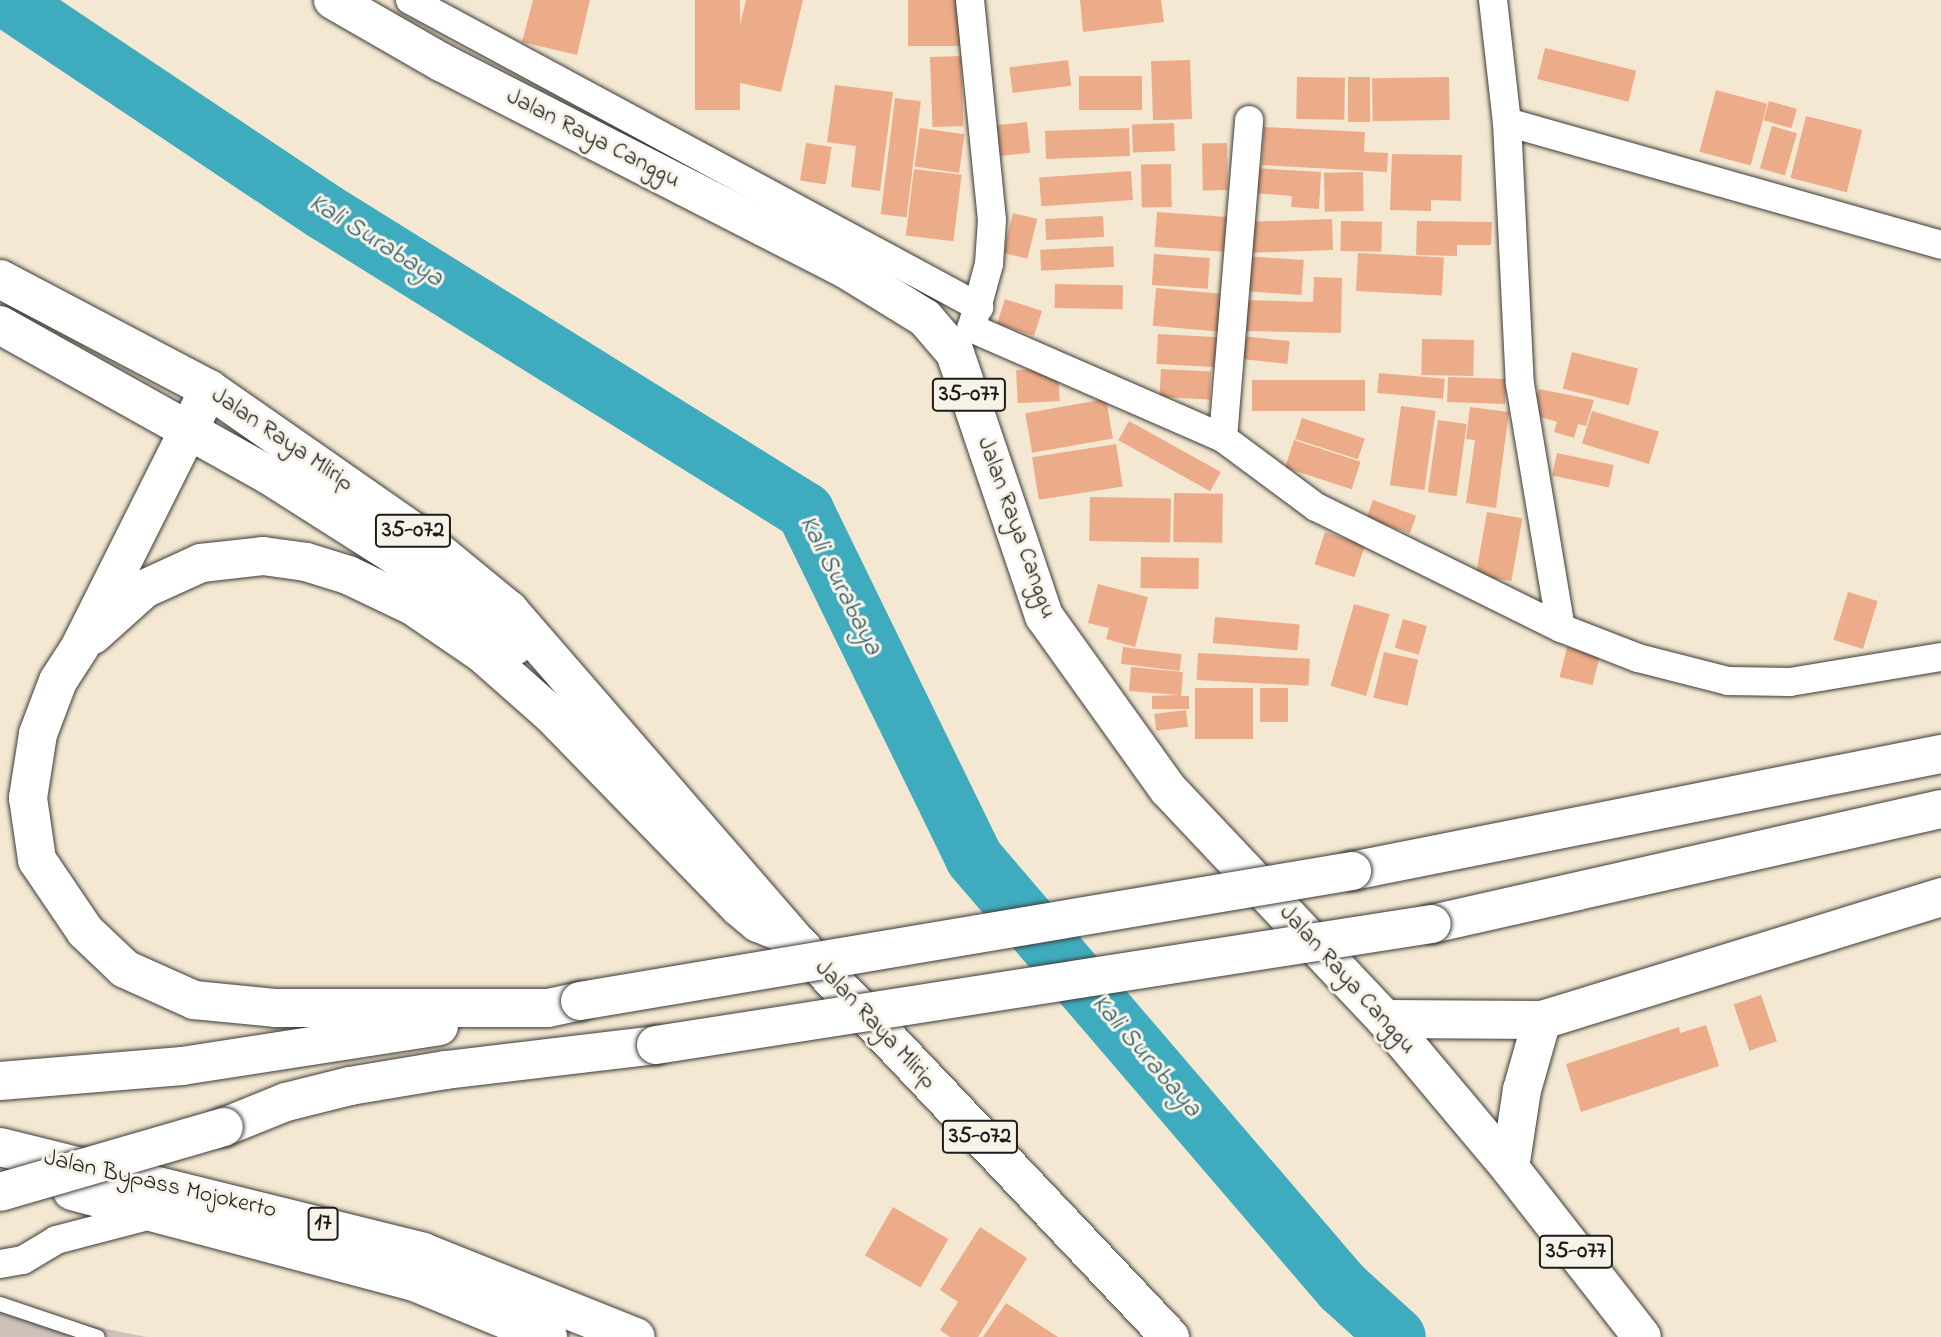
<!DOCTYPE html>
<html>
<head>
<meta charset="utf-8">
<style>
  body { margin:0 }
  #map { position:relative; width:1941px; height:1337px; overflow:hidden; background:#f4e8d2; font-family:"Indie Flower",sans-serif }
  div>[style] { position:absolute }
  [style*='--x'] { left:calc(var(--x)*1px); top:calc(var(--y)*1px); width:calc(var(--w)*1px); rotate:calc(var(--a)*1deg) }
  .industrial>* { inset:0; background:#cfc1ba }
  .river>* { height:58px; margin:-29px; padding:0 29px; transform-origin:29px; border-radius:29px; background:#3fabbe }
  .building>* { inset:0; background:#ecac89; transform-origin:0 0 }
  .roads { filter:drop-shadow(0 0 2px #3c3b37) drop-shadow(0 0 2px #3c3b37) }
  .service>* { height:14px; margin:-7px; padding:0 7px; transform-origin:7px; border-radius:7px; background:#fff }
  .minor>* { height:28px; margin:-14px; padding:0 14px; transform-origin:14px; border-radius:14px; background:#fff }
  .primary>* { height:38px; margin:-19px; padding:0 19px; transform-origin:19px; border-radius:19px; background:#fff }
  .trunk>* { height:38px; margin:-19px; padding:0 19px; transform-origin:19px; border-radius:19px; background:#fff }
  .motorway>* { height:38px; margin:-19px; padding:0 19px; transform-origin:19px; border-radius:19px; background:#fff }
  .bridges { filter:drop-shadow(0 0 2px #3c3b37) drop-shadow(0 0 2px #3c3b37) }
  .motorway-bridge>* { height:38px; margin:-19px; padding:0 19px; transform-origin:19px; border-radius:19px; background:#fff }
  span { translate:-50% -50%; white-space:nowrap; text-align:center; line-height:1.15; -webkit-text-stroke:6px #f7f3e8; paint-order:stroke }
  .shield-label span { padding:2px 5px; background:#f7f3e8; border:2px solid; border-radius:5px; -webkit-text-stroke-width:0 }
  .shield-label { font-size:23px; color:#1c1c1c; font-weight:700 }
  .street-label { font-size:24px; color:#1c1c1c }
  .water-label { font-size:26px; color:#2c5c65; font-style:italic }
</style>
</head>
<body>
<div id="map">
  <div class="industrial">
    <i style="clip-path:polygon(0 1307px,146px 1337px,0 1337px)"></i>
  </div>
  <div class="river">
    <i style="--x:8;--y:0;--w:381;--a:33.8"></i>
    <i style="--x:325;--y:212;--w:566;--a:31.92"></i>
    <i style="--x:805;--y:511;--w:386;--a:64"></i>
    <i style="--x:974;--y:858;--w:565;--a:49.38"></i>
    <i style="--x:1342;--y:1287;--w:74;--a:42.3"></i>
  </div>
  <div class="building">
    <i style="clip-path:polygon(533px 0,590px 0,577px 55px,522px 42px)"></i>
    <i style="left:695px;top:0;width:45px;height:110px"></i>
    <i style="clip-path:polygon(746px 0,803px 0,781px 92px,727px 80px)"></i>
    <i style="left:908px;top:0;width:52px;height:46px"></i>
    <i style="clip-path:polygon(1080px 0,1161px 0,1164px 22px,1083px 32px)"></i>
    <i style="left:1545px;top:48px;width:94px;height:32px;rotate:14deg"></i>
    <i style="left:961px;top:56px;width:70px;height:31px;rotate:88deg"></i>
    <i style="left:1068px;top:60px;width:26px;height:59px;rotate:83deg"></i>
    <i style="left:1190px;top:60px;width:59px;height:39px;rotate:88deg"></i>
    <i style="left:1142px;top:76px;width:34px;height:63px;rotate:90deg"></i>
    <i style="left:1297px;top:77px;width:48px;height:42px;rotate:1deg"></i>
    <i style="left:1348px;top:77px;width:22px;height:45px"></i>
    <i style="left:1449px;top:77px;width:43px;height:77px;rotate:89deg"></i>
    <i style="clip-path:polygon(835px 85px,893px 92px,880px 191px,851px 187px,856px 146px,827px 142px)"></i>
    <i style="left:1716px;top:90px;width:53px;height:64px;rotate:15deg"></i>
    <i style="left:895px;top:98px;width:26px;height:117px;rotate:7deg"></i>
    <i style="left:1769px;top:101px;width:29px;height:20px;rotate:16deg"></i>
    <i style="left:1806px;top:116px;width:58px;height:64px;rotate:14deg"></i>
    <i style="left:1027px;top:122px;width:31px;height:34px;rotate:84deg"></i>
    <i style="left:1174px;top:123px;width:28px;height:42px;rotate:88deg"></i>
    <i style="left:1772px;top:126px;width:26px;height:44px;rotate:16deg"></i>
    <i style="clip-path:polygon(1264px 127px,1365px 132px,1364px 152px,1388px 153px,1387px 172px,1262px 165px)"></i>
    <i style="left:920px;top:128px;width:45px;height:39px;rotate:8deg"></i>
    <i style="left:1129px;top:128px;width:28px;height:84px;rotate:88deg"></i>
    <i style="left:806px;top:143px;width:26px;height:38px;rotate:9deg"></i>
    <i style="left:1227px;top:143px;width:47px;height:25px;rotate:89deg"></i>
    <i style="clip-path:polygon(1392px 154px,1462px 155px,1461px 201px,1431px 200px,1431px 211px,1390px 210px)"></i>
    <i style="left:1171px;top:164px;width:43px;height:30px;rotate:89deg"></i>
    <i style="clip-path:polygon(1254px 168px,1321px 172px,1319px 209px,1291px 207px,1292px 196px,1252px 193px)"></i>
    <i style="left:914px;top:169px;width:48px;height:67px;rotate:7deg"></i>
    <i style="left:1131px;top:171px;width:29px;height:92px;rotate:86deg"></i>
    <i style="left:1363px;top:172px;width:39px;height:39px;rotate:89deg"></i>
    <i style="left:1157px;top:212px;width:71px;height:35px;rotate:4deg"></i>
    <i style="left:1013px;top:213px;width:25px;height:41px;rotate:14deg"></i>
    <i style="left:1103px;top:216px;width:21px;height:58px;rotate:87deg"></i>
    <i style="left:1332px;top:219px;width:31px;height:82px;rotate:88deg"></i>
    <i style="left:1341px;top:221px;width:41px;height:30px;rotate:1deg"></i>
    <i style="clip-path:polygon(1417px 221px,1492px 222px,1491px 245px,1457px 245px,1457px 256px,1416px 255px)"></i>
    <i style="left:1113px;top:246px;width:21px;height:73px;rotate:87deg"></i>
    <i style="left:1358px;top:253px;width:86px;height:38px;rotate:3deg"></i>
    <i style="left:1154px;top:254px;width:56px;height:31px;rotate:4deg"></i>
    <i style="left:1245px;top:256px;width:59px;height:35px;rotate:4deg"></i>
    <i style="clip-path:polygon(1314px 277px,1342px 278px,1341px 333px,1245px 331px,1246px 300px,1313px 302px)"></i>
    <i style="left:1055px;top:284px;width:68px;height:24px;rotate:1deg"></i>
    <i style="left:1156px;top:288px;width:74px;height:38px;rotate:5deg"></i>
    <i style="left:1005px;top:299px;width:39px;height:26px;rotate:18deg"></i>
    <i style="left:1158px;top:334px;width:66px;height:30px;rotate:3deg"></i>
    <i style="left:1242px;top:336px;width:48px;height:23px;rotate:6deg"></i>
    <i style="left:1422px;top:339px;width:52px;height:36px;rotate:1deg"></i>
    <i style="left:1572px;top:352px;width:68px;height:38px;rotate:14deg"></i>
    <i style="left:1058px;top:368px;width:33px;height:42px;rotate:87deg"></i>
    <i style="left:1161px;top:369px;width:50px;height:28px;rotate:3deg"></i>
    <i style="left:1379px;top:373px;width:66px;height:20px;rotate:5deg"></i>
    <i style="left:1448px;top:377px;width:58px;height:25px;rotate:2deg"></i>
    <i style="left:1252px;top:380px;width:113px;height:31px"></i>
    <i style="clip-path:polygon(1539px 389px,1594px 400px,1586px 426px,1578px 424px,1574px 438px,1554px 432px,1557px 422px,1531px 414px)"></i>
    <i style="left:1106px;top:399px;width:40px;height:82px;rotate:80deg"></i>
    <i style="left:1401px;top:406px;width:35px;height:80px;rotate:8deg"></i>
    <i style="clip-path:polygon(1470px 407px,1509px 412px,1496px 508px,1466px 503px,1475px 440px,1466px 439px)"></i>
    <i style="left:1592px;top:411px;width:70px;height:34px;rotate:17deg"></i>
    <i style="left:1302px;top:418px;width:66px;height:22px;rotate:18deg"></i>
    <i style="left:1438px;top:420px;width:29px;height:73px;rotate:8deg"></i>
    <i style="left:1129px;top:421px;width:105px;height:22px;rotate:29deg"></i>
    <i style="left:1294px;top:440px;width:70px;height:29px;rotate:18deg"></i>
    <i style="left:1116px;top:444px;width:43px;height:85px;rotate:81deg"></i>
    <i style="left:1557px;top:453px;width:58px;height:23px;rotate:12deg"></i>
    <i style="left:1174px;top:493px;width:49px;height:49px;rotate:1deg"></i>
    <i style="left:1090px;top:497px;width:81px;height:44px;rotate:1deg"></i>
    <i style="left:1373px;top:500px;width:46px;height:19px;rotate:20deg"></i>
    <i style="left:1487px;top:512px;width:36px;height:64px;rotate:10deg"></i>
    <i style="left:1325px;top:532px;width:42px;height:34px;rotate:18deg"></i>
    <i style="left:1141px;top:557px;width:58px;height:31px;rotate:1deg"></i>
    <i style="clip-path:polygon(1098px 584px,1148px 597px,1135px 647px,1106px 639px,1109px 628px,1088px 623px)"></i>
    <i style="left:1848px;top:592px;width:31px;height:50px;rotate:17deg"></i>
    <i style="left:1354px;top:604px;width:37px;height:85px;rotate:16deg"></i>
    <i style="left:1215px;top:617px;width:85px;height:26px;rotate:5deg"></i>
    <i style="left:1403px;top:619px;width:25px;height:30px;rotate:16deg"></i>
    <i style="left:1123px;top:647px;width:59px;height:17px;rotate:7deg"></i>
    <i style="left:1567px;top:647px;width:34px;height:31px;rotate:14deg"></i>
    <i style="left:1384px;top:652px;width:35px;height:47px;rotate:13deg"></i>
    <i style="left:1198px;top:653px;width:112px;height:27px;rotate:3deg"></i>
    <i style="clip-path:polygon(1131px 667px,1183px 672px,1181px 696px,1189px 696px,1189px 709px,1152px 709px,1152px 696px,1179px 695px,1129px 691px)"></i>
    <i style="left:1195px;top:688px;width:58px;height:51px"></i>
    <i style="left:1260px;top:688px;width:28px;height:34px"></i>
    <i style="left:1186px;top:710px;width:17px;height:32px;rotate:83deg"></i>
    <i style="left:1761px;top:995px;width:49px;height:29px;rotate:71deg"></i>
    <i style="clip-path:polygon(1706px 1025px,1719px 1066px,1581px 1112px,1566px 1064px,1679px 1027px,1680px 1033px)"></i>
    <i style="left:893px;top:1207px;width:64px;height:56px;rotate:30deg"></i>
    <i style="clip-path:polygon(980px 1227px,1027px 1258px,978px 1337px,950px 1337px,940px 1330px,958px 1302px,940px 1290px)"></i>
    <i style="clip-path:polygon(1006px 1303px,1058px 1337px,983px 1337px)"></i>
  </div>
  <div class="roads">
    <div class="service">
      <i style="--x:0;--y:1304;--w:103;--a:18.6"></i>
    </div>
    <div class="minor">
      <i style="--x:410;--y:0;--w:647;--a:28.35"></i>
      <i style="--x:970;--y:0;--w:221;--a:84.3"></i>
      <i style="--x:992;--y:220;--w:44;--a:93.9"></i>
      <i style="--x:989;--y:264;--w:61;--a:105.2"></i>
      <i style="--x:1493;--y:0;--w:123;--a:83.5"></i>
      <i style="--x:1507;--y:122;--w:262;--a:87.2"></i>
      <i style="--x:1520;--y:384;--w:247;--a:80.5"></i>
      <i style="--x:1507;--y:122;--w:451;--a:15.8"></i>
      <i style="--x:971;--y:328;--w:275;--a:23.6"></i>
      <i style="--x:1223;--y:438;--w:116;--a:36.6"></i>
      <i style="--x:1316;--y:507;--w:273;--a:26.3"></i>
      <i style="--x:1561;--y:628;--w:83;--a:21.3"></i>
      <i style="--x:1638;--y:658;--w:93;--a:14.3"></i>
      <i style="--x:1728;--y:681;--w:62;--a:0.9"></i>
      <i style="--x:1790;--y:682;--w:153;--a:-9.4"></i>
      <i style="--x:1223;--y:438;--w:319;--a:-85.3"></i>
      <i style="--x:0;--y:1264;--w:23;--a:-10"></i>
      <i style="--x:23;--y:1260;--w:39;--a:-31"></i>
      <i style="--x:56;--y:1240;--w:103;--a:-14.6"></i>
    </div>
    <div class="primary">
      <i style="--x:333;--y:0;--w:125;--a:29.9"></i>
      <i style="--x:441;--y:62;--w:453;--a:27.1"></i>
      <i style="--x:844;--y:268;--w:95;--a:31.7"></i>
      <i style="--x:925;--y:318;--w:46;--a:49.4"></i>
      <i style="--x:955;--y:353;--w:278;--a:71.3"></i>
      <i style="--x:1044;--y:616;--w:213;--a:54.4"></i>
      <i style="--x:1168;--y:789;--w:316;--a:46.7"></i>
      <i style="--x:1385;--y:1019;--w:194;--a:50"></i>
      <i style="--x:1510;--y:1168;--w:214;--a:52"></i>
      <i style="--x:0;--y:279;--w:236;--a:27.8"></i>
      <i style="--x:209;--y:389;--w:250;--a:34.9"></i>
      <i style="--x:414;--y:532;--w:123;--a:39.4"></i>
      <i style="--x:509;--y:610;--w:431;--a:49.1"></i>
      <i style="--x:791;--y:936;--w:552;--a:46.62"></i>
      <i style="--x:0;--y:325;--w:309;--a:29.2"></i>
      <i style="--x:270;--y:476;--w:155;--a:32.4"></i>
      <i style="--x:401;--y:559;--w:143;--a:37.3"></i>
    </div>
    <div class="trunk">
      <i style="--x:0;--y:1147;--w:436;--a:13.9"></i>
      <i style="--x:423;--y:1252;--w:229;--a:21.8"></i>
      <i style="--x:72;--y:1191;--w:354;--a:14.9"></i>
      <i style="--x:414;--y:1282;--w:145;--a:22.3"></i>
    </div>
    <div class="motorway">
      <i style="--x:209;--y:389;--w:288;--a:116.6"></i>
      <i style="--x:80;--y:647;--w:40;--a:122.9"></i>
      <i style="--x:58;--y:681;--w:57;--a:110.7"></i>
      <i style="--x:38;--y:734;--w:65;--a:98.9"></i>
      <i style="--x:28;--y:798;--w:63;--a:81.7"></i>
      <i style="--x:37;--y:860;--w:86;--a:55.9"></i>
      <i style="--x:85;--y:931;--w:55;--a:43.5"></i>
      <i style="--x:125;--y:969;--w:76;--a:24.2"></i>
      <i style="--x:194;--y:1000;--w:81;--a:5.6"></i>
      <i style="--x:275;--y:1008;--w:273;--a:0"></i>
      <i style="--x:548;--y:1008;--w:33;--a:-12"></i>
      <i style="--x:93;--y:635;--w:69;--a:-42"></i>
      <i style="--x:144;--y:589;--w:63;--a:-24.5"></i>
      <i style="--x:201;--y:563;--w:62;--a:-6.4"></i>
      <i style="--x:263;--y:556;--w:43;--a:7.9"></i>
      <i style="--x:306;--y:562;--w:44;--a:17.2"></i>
      <i style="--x:348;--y:575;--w:72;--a:25.5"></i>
      <i style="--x:413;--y:606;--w:85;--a:34.4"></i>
      <i style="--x:483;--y:654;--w:92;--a:41.5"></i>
      <i style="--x:552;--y:715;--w:269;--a:45.8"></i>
      <i style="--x:740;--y:908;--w:23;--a:40"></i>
      <i style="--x:758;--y:923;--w:35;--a:22"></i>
      <i style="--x:1352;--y:871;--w:601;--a:-11.24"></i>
      <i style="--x:1432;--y:924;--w:522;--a:-12.73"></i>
      <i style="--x:1385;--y:1019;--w:157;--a:0.4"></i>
      <i style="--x:1542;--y:1020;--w:418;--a:-17.1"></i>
      <i style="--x:0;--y:1081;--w:183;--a:-4.7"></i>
      <i style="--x:182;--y:1066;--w:260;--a:-8.8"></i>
      <i style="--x:224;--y:1127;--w:67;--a:-22"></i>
      <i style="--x:286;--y:1102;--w:66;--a:-14"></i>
      <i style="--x:350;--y:1086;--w:97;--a:-9.5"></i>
      <i style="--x:446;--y:1070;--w:211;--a:-6.8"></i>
      <i style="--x:1510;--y:1168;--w:79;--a:-81.3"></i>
      <i style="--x:1522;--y:1090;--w:73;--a:-74.1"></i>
    </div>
  </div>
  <div class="bridges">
    <div class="motorway-bridge">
      <i style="--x:580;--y:1001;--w:783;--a:-9.56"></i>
      <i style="--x:656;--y:1045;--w:785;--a:-8.86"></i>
      <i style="--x:0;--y:1192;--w:233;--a:-16.2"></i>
    </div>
  </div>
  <div class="shield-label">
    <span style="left:969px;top:395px">35-077</span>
    <span style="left:413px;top:531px">35-072</span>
    <span style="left:980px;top:1137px">35-072</span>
    <span style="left:323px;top:1224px">17</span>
    <span style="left:1576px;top:1252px">35-077</span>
  </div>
  <div class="street-label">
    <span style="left:593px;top:139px;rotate:27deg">Jalan Raya Canggu</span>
    <span style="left:282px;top:440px;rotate:34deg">Jalan Raya Mlirip</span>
    <span style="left:1016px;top:528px;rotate:70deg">Jalan Raya Canggu</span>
    <span style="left:1347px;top:980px;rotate:48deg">Jalan Raya Canggu</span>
    <span style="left:875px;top:1025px;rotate:47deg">Jalan Raya Mlirip</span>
    <span style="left:160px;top:1185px;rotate:13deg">Jalan Bypass Mojokerto</span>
  </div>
  <div class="water-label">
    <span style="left:375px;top:242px;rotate:32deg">Kali Surabaya</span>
    <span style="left:839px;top:586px;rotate:63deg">Kali Surabaya</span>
    <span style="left:1145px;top:1057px;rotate:49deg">Kali Surabaya</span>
  </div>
</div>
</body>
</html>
